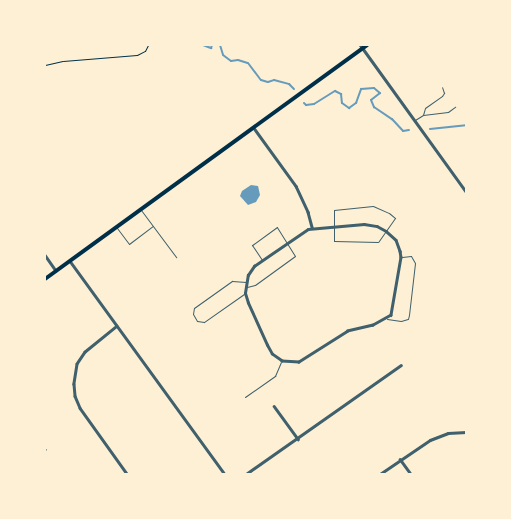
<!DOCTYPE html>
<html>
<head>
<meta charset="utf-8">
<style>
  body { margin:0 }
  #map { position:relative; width:511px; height:519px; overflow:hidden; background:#fdf0d5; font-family:Barlow,sans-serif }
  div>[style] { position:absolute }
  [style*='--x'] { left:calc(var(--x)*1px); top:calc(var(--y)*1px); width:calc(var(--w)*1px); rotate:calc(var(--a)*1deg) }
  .water>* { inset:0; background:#669bbc }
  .stream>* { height:2px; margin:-1px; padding:0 1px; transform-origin:1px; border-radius:1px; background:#669bbc }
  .path>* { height:1px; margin:-0.5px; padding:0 0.5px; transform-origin:0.5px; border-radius:0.5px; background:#003049 }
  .service>* { height:1px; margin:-0.5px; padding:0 0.5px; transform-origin:0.5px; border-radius:0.5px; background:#3f606c }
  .minor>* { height:2.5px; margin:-1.25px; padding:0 1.25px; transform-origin:1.25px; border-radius:1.25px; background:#3f606c }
  .tertiary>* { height:3px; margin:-1.5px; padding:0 1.5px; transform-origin:1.5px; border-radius:1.5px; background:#3f606c }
  .secondary>* { height:4px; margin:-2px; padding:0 2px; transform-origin:2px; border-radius:2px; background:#003049 }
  span { translate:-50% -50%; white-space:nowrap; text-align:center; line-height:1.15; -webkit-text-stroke:4.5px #fdf0d5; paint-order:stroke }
  .frame { position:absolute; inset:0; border:46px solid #fdf0d5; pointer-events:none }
</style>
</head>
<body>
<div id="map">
  <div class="water">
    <i style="clip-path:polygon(251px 185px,258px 186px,260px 195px,256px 202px,248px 205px,240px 196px,242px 191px)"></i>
  </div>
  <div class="stream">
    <i style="--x:203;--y:45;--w:9;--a:21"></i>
    <i style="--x:211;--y:48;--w:3;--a:-72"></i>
    <i style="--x:220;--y:45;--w:10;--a:73"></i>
    <i style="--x:223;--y:55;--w:10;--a:37"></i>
    <i style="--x:231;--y:61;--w:7;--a:-8"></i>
    <i style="--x:238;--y:60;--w:10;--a:17"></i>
    <i style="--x:248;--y:63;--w:21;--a:53"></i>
    <i style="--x:261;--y:80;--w:7;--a:16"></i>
    <i style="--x:268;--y:82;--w:6;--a:-18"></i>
    <i style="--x:274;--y:80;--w:16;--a:15"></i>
    <i style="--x:289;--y:84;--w:7;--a:45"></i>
    <i style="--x:304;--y:103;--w:3;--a:45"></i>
    <i style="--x:306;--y:105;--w:8;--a:-7"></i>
    <i style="--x:314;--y:104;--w:25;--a:-32"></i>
    <i style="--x:335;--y:91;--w:7;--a:27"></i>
    <i style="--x:341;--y:94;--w:9;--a:84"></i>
    <i style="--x:342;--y:103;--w:9;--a:36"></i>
    <i style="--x:349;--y:108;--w:9;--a:-36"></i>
    <i style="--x:356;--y:103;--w:15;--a:-70"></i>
    <i style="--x:361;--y:89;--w:13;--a:-4"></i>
    <i style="--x:374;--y:88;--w:8;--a:40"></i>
    <i style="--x:380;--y:93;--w:11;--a:142"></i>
    <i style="--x:371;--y:100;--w:8;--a:67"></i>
    <i style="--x:374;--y:107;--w:22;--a:34"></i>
    <i style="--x:392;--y:119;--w:16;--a:47"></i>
    <i style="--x:403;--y:131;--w:6;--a:-9"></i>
    <i style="--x:430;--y:129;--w:36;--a:-6"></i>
  </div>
  <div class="path">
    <i style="--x:45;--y:65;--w:18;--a:-13"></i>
    <i style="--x:63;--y:61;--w:74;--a:-4.6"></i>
    <i style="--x:137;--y:55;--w:9;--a:-27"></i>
    <i style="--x:145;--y:51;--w:7;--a:-63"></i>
    <i style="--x:45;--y:450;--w:1;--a:-45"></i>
  </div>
  <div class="service">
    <i style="--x:423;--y:115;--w:25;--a:-7"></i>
    <i style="--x:448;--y:112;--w:9;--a:-36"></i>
    <i style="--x:415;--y:120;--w:9;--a:-32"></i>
    <i style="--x:423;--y:115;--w:7;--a:-74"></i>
    <i style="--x:425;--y:108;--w:21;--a:-35"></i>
    <i style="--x:442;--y:96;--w:4;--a:-56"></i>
    <i style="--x:444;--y:93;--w:6;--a:-108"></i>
    <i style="--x:373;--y:206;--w:17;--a:24"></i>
    <i style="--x:389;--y:213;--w:8;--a:40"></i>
    <i style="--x:395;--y:218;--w:29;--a:125"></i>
    <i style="--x:378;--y:242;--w:44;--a:-178.7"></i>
    <i style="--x:334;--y:241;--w:31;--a:-90"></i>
    <i style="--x:334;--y:210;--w:39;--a:-6"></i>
    <i style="--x:141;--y:210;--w:59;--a:53.3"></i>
    <i style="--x:117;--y:228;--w:20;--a:53"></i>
    <i style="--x:129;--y:244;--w:30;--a:-37"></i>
    <i style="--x:247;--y:287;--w:8;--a:-14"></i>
    <i style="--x:255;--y:285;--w:49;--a:-35.9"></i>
    <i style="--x:295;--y:256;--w:34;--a:-122"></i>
    <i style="--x:277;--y:227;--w:31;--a:144"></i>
    <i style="--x:252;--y:245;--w:18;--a:56"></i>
    <i style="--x:244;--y:294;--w:49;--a:145"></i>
    <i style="--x:204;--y:322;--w:7;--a:-172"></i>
    <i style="--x:197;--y:321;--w:8;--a:-120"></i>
    <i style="--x:193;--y:314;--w:6;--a:-81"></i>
    <i style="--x:194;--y:308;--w:47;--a:-35.4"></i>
    <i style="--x:232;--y:281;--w:14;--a:4"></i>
    <i style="--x:387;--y:319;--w:14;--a:8"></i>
    <i style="--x:401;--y:321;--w:7;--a:-16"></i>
    <i style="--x:408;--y:319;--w:4;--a:-76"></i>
    <i style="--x:409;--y:315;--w:52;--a:-83.4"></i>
    <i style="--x:415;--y:263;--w:8;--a:-120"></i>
    <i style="--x:411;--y:256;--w:9;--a:174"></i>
    <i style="--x:245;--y:397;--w:37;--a:-35"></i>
    <i style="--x:275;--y:376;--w:15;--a:-67"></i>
  </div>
  <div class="minor">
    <i style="--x:254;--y:128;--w:72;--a:54.1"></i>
    <i style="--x:296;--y:186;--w:29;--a:65"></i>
    <i style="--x:308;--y:212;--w:16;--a:75"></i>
    <i style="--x:364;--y:224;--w:13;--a:9"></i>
    <i style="--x:377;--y:226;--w:10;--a:29"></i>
    <i style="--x:386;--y:231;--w:13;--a:42"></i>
    <i style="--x:396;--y:240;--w:12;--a:70"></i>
    <i style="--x:400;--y:251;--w:6;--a:81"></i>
    <i style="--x:401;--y:257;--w:59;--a:99.8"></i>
    <i style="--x:391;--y:315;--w:21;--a:151"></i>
    <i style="--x:373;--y:325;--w:26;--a:167"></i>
    <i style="--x:348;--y:331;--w:58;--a:147.7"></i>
    <i style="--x:299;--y:362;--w:17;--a:-177"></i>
    <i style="--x:282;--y:361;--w:12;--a:-145"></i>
    <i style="--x:272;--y:354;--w:10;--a:-119"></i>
    <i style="--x:267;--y:345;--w:46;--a:-114.3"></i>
    <i style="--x:248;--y:303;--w:10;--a:-107"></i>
    <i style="--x:245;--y:293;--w:18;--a:-81"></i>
    <i style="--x:248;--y:275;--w:11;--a:-56"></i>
    <i style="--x:254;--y:266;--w:65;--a:-34.4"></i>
    <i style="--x:308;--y:229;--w:56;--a:-5.1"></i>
    <i style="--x:45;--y:255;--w:19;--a:55"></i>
    <i style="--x:70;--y:261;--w:263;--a:54"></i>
    <i style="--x:117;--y:326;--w:41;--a:140.9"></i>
    <i style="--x:85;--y:352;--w:14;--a:124"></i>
    <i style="--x:77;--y:364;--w:20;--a:99"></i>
    <i style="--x:74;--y:384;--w:12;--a:85"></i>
    <i style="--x:75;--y:396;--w:13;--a:67"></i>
    <i style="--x:80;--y:408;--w:81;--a:54.5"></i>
    <i style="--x:274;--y:406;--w:41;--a:54"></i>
    <i style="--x:400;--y:459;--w:19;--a:54"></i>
    <i style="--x:246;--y:474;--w:189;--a:-35.1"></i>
    <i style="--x:380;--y:474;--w:60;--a:-34.2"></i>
    <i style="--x:430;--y:440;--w:19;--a:-21"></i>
    <i style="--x:448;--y:433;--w:18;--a:-3"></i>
  </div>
  <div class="tertiary">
    <i style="--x:360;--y:45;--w:181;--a:54.2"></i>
  </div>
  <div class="secondary">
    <i style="--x:45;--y:279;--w:398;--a:-36"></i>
  </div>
  <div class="frame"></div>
</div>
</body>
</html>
